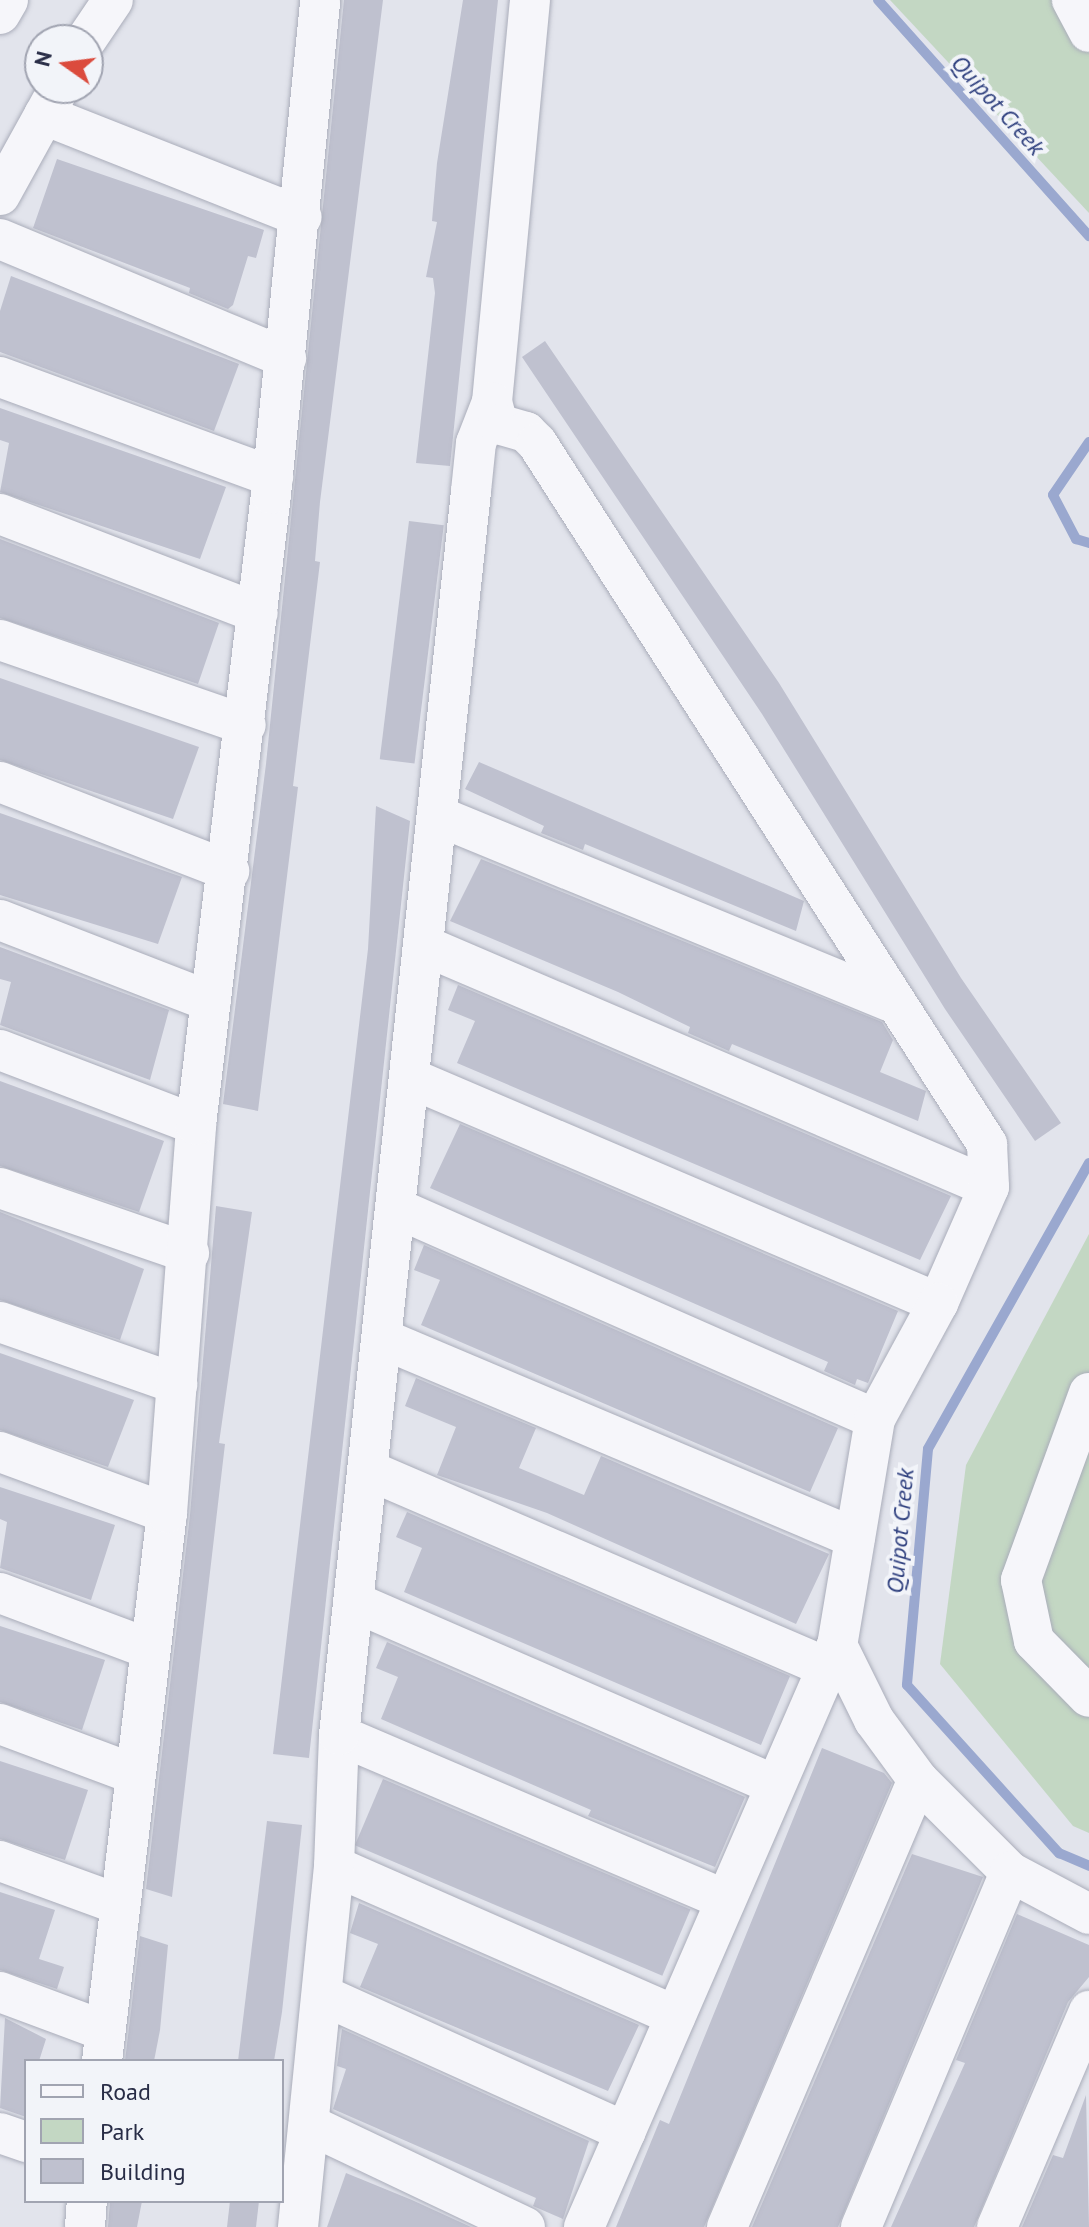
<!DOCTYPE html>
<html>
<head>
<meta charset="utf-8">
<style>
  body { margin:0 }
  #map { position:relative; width:1089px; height:2227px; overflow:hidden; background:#e2e4ec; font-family:"PT Sans",sans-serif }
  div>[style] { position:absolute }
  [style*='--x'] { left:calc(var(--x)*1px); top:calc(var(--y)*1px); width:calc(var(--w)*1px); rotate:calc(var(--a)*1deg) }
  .green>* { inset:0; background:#c3d7c3 }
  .stream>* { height:10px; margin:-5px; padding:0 5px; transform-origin:5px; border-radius:5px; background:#9aa8cf }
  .building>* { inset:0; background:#bfc1cf; transform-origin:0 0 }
  .roads { filter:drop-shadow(0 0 2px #aaadba) drop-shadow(0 0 2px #aaadba) }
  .minor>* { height:40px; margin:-20px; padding:0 20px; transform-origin:20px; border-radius:20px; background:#f6f6fa }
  span { translate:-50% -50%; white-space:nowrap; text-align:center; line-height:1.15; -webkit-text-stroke:8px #f2f4f9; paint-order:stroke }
  .water-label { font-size:24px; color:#2e3f7e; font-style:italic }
  .legend { position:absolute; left:24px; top:2059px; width:260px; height:144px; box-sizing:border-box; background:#f2f4f9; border:2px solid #a1a4b1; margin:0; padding:10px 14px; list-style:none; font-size:24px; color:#282c46 }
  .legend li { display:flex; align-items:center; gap:16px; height:40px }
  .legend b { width:40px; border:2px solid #a1a4b1 }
  .north { position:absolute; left:24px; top:24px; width:80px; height:80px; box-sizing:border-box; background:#f2f4f9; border:2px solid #a1a4b1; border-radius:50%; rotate:284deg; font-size:22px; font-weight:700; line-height:32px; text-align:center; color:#282c46 }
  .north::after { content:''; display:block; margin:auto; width:28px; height:36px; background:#db4b3d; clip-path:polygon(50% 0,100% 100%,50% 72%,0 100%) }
</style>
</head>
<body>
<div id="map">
  <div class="green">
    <i style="clip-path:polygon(890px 0,1089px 0,1089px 213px)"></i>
    <i style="clip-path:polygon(1089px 1234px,1089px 1833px,1073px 1826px,940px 1664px,966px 1465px)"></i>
  </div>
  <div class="stream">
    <i style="--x:878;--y:0;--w:317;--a:48.2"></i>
    <i style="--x:1089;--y:442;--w:64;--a:124.2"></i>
    <i style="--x:1053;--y:495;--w:50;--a:62.4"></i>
    <i style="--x:1076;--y:539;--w:14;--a:17"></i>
    <i style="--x:1089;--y:1163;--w:328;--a:119.4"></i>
    <i style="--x:928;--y:1449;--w:237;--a:95.1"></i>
    <i style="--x:907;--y:1685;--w:227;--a:47.9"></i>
    <i style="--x:1059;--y:1853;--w:33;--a:23"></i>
  </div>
  <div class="building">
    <i style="clip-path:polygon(344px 0,383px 0,320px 502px,315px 561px,320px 562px,293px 786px,298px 787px,258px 1111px,223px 1104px,266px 764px)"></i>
    <i style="clip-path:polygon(463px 0,498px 0,450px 466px,416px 463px,435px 293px,433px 278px,426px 277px,437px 222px,432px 221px,437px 163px)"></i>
    <i style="clip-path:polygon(57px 159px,264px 230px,256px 258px,248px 256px,233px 305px,228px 309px,189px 293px,190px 288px,33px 228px)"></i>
    <i style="clip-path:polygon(11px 276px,239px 364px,214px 431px,0 352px,0 311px)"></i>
    <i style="clip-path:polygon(545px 341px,779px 683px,961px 978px,1061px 1123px,1035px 1141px,945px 1009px,762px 714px,522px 357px)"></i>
    <i style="clip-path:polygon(0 408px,226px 487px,200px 559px,0 492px,9px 443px,0 440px)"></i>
    <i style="left:409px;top:521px;width:35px;height:240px;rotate:7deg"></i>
    <i style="clip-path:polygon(0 539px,219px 623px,198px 684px,0 618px)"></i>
    <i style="clip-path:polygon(0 678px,199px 747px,173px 819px,0 760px)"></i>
    <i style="clip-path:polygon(479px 762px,804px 901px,796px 931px,585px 844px,583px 850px,541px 833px,544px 826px,465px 789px)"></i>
    <i style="clip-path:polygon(376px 806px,410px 821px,309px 1758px,273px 1754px,368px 949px)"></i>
    <i style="clip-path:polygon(0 813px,182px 877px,158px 944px,0 895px)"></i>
    <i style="clip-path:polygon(481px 859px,882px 1022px,893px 1040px,880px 1072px,926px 1091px,918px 1121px,732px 1044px,729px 1051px,688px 1033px,690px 1027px,618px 992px,450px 921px)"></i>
    <i style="clip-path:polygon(0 947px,169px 1010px,150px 1080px,0 1025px,11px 982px,0 979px)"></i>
    <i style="clip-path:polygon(458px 985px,951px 1196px,920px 1260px,457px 1063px,475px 1021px,448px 1010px)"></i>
    <i style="clip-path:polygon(0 1081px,164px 1141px,139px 1212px,0 1166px)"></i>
    <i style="clip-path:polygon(460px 1124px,898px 1311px,868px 1383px,857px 1379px,855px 1385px,824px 1371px,828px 1362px,430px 1188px)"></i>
    <i style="clip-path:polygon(216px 1206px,252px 1212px,219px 1443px,225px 1444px,172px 1897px,146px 1889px,190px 1515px)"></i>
    <i style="clip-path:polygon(0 1212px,144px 1269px,120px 1340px,0 1300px)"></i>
    <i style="clip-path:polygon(424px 1245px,838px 1428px,810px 1492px,421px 1325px,440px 1280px,414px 1270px)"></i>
    <i style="clip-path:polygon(0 1353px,134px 1400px,108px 1467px,0 1430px)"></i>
    <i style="clip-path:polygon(416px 1378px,536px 1428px,519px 1468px,584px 1495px,601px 1456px,829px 1554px,796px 1624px,547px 1513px,437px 1475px,456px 1427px,405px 1406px)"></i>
    <i style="clip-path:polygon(0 1487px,115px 1525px,91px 1600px,0 1568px,7px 1522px,0 1519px)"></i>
    <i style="clip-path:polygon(407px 1512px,790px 1676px,761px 1745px,404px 1592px,422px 1548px,396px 1537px)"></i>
    <i style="clip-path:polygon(0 1626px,105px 1660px,82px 1730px,0 1702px)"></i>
    <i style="clip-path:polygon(387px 1642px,745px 1797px,715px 1867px,588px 1816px,591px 1810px,381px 1719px,398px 1677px,376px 1668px)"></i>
    <i style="clip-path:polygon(822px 1748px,884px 1773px,892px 1783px,704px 2227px,616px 2227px,660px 2120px,669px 2124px)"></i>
    <i style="clip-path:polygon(0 1761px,88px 1790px,65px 1860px,0 1839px)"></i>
    <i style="left:383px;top:1779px;width:334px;height:72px;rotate:23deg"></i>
    <i style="clip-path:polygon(267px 1821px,302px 1825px,282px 2012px,274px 2061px,238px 2061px)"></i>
    <i style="clip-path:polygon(912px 1854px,983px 1877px,838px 2227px,752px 2227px)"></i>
    <i style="clip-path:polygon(0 1892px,55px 1910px,39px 1959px,64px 1967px,57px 1989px,0 1970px)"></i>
    <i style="clip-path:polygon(359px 1903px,639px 2025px,608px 2091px,360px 1987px,378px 1944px,350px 1933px)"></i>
    <i style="clip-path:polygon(1017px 1914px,1089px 1945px,1089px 1977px,1068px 2002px,974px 2227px,891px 2227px,965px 2063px,956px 2060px)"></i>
    <i style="clip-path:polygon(140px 1936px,168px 1945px,160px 2030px,154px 2061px,125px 2061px)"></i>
    <i style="clip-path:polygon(5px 2018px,46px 2039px,39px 2061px,26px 2061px,26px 2117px,0 2108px)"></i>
    <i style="clip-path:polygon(342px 2029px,589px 2141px,563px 2219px,533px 2206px,536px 2198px,333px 2109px,346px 2069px,337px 2066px)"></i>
    <i style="clip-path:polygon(1086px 2095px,1089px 2227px,1022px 2227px,1053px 2155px,1063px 2158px)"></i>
    <i style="clip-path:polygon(346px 2173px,412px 2200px,471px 2227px,327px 2227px)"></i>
    <i style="clip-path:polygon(110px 2201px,142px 2201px,137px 2227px,108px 2227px)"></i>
    <i style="clip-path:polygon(230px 2201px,259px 2201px,256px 2227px,227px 2227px)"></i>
  </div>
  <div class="roads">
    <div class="minor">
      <i style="--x:1072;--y:0;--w:36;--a:62"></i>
      <i style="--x:0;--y:14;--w:16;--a:-60"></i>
      <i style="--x:86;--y:40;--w:48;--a:-56"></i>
      <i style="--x:44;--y:115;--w:277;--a:21.6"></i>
      <i style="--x:0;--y:195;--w:122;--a:-61.1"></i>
      <i style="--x:0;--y:239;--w:310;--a:22.6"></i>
      <i style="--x:0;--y:377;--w:291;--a:20.1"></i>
      <i style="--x:492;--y:402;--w:404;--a:-84.6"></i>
      <i style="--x:0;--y:514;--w:276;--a:21"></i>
      <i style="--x:0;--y:640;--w:260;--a:19.1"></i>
      <i style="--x:0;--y:782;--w:246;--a:21.2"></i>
      <i style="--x:438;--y:816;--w:488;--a:22.3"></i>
      <i style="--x:0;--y:920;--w:226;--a:21.2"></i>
      <i style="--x:425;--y:946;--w:613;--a:23.14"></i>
      <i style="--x:0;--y:1050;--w:210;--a:20.9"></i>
      <i style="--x:410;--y:1078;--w:574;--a:23.08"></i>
      <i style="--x:0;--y:1188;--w:200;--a:19"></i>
      <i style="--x:396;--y:1208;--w:523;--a:23.77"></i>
      <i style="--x:0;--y:1322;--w:188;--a:19.3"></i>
      <i style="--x:383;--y:1339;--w:512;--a:22.86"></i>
      <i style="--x:1089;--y:1393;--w:199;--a:110"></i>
      <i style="--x:1021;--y:1580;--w:62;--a:78"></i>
      <i style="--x:1034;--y:1641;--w:78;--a:45.5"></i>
      <i style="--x:0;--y:1452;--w:178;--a:20.1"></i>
      <i style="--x:368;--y:1470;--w:501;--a:23.29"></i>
      <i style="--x:0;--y:1593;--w:160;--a:20.5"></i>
      <i style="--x:354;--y:1602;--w:459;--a:23.5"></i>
      <i style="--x:0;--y:1724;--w:143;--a:20.5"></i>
      <i style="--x:339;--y:1735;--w:420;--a:23.1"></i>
      <i style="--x:0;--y:1861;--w:126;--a:20"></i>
      <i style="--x:334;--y:1866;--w:373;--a:23.7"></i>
      <i style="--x:0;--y:1992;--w:112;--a:20.4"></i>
      <i style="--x:322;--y:1995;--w:333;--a:24.3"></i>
      <i style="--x:102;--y:2061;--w:552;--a:-83.24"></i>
      <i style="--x:167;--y:1513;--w:389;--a:-85.7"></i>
      <i style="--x:196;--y:1125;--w:635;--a:-83.22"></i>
      <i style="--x:271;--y:494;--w:496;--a:-84.3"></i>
      <i style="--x:310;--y:2125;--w:238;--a:25.4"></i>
      <i style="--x:0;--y:2133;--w:28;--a:19"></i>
      <i style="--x:85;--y:2227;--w:26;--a:-86"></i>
      <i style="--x:298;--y:2227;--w:363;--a:-84.3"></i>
      <i style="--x:334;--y:1866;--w:131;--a:-87.8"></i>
      <i style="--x:339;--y:1735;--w:1251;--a:-83.94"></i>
      <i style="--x:471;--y:491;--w:48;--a:-84.1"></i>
      <i style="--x:476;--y:443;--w:44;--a:-68.7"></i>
      <i style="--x:492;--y:402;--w:23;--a:75"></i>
      <i style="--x:498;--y:424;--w:29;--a:16"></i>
      <i style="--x:526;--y:432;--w:16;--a:45"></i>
      <i style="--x:537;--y:443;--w:833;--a:57.3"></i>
      <i style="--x:987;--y:1144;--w:43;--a:87.3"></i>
      <i style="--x:989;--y:1187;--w:127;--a:113.7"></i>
      <i style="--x:938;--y:1303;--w:132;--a:118.5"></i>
      <i style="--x:875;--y:1419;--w:229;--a:99.5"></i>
      <i style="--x:837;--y:1645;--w:84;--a:63.7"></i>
      <i style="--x:874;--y:1720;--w:74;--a:53.7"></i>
      <i style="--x:918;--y:1780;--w:130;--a:45"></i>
      <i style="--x:1010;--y:1872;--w:89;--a:28"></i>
      <i style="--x:584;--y:2227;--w:635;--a:-66.51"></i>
      <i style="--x:727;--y:2227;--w:486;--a:-66.9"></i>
      <i style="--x:861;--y:2227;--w:385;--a:-67.2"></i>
      <i style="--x:997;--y:2227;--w:235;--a:-66.9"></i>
    </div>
  </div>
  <div class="water-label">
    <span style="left:998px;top:105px;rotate:48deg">Quipot Creek</span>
    <span style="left:900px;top:1531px;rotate:-85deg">Quipot Creek</span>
  </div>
  <ul class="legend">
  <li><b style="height:10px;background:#f6f6fa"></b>Road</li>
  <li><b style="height:22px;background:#c3d7c3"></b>Park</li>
  <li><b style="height:22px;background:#bfc1cf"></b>Building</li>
  </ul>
  <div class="north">N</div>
</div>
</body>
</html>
